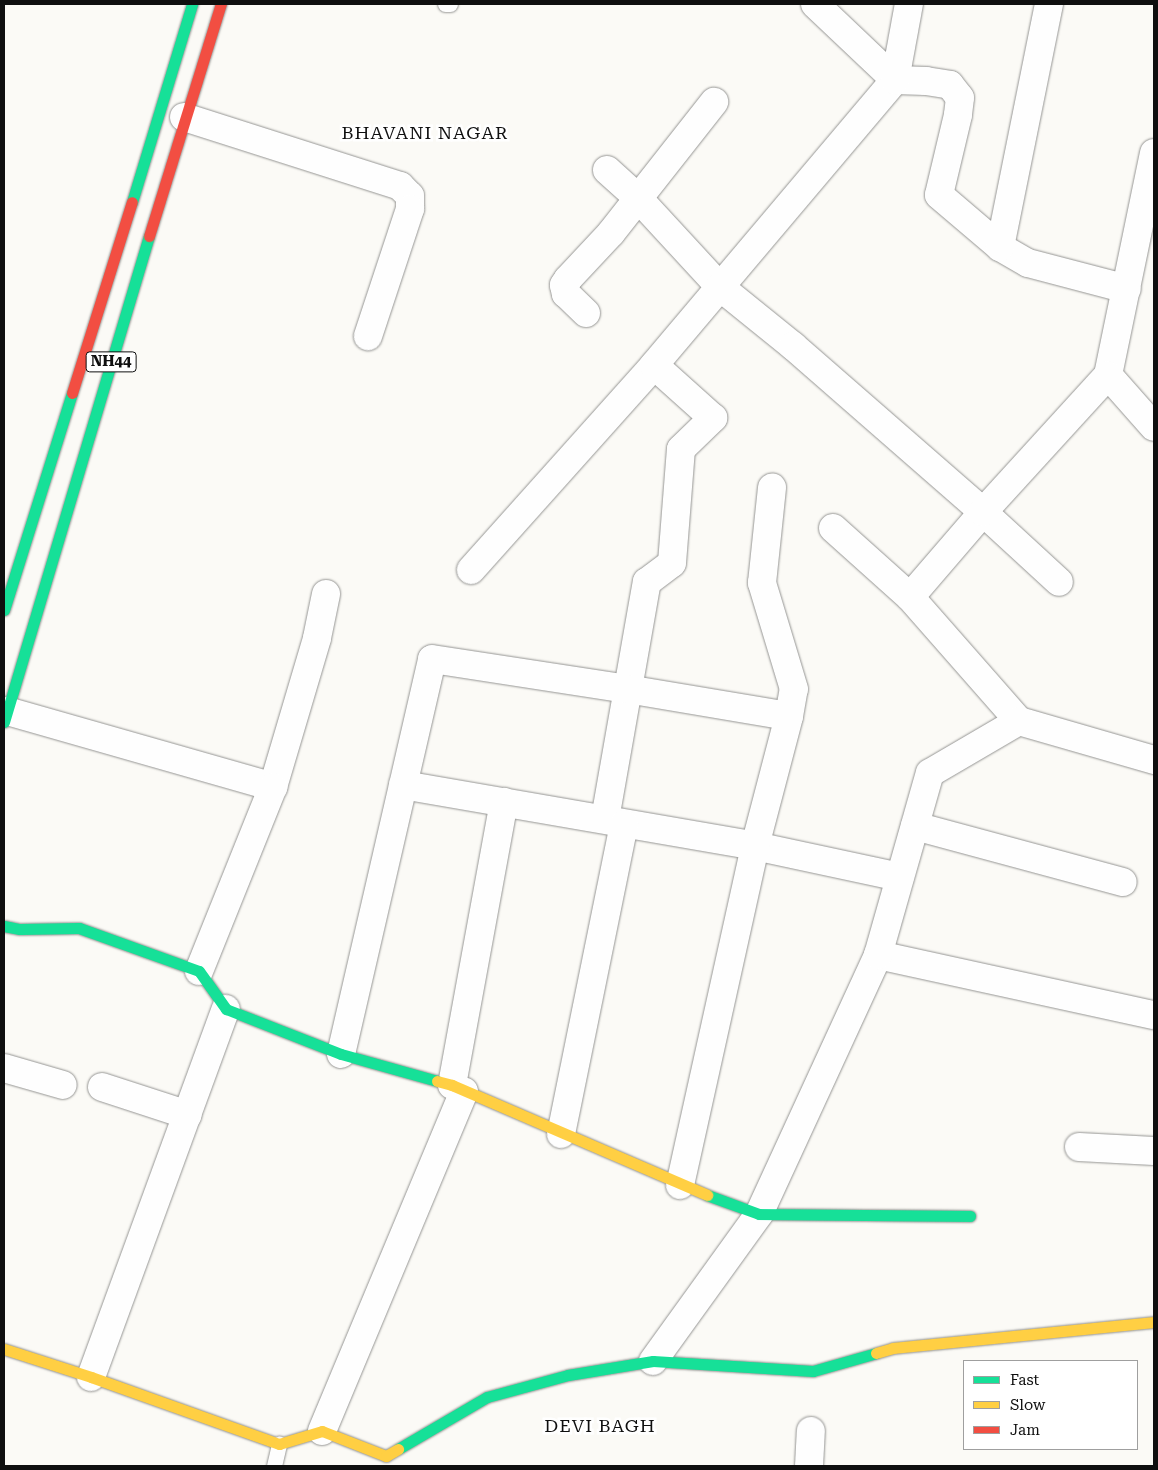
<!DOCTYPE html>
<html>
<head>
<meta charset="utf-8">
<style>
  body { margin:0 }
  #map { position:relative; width:1158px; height:1470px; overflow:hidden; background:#fbfaf6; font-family:"Roboto Serif",serif }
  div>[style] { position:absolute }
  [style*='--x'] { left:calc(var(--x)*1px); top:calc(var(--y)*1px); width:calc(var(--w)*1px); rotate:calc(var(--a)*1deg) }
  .roads { filter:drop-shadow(0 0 1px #959593) drop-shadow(0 0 1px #959593) }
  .lane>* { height:15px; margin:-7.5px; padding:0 7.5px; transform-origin:7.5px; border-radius:7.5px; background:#fefefe }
  .street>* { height:28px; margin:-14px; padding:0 14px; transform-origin:14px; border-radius:14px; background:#fefefe }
  .fast>* { height:11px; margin:-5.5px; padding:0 5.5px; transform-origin:5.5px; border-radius:5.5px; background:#16e098 }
  .slow>* { height:11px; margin:-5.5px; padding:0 5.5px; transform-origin:5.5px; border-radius:5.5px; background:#ffcf43 }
  .jam>* { height:11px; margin:-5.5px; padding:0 5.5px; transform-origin:5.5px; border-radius:5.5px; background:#f24e42 }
  span { translate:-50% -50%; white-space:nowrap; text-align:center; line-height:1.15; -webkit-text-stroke:5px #fff; paint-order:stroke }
  .shield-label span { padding:1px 4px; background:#fff; border:1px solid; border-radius:4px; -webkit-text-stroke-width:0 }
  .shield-label { font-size:15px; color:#0f0f0f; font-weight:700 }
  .neighbourhood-label { font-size:18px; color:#0f0f0f; letter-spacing:1px }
  .frame { position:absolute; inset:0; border:5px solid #0f0f0f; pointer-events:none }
  .legend { position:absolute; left:963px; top:1360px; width:175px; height:90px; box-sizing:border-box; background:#fff; border:1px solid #9f9f9f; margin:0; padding:6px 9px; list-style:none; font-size:15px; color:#0f0f0f }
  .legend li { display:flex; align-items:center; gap:10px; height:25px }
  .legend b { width:25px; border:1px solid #9f9f9f }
</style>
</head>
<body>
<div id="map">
  <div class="roads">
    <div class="lane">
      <i style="--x:445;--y:4;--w:5;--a:0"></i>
      <i style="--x:274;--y:1466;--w:23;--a:-77"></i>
    </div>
    <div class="street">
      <i style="--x:815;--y:4;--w:110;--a:43.5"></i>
      <i style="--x:895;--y:80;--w:31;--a:2"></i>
      <i style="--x:926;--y:81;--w:24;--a:9"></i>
      <i style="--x:950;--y:85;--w:16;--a:52"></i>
      <i style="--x:960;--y:98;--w:17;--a:97"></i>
      <i style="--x:958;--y:115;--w:82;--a:103.4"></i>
      <i style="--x:939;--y:195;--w:80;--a:40.4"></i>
      <i style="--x:1000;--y:247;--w:32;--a:30"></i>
      <i style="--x:1028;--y:263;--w:102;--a:14.7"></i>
      <i style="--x:184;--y:117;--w:227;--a:17.7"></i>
      <i style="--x:400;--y:186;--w:14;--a:45"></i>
      <i style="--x:410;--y:196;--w:13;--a:90"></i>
      <i style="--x:410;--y:209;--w:134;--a:108.3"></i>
      <i style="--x:1154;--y:153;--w:227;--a:101.7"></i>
      <i style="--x:1108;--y:375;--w:69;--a:48.5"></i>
      <i style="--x:607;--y:170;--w:42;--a:42.1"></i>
      <i style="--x:638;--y:198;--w:121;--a:47.3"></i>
      <i style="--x:720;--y:287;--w:94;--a:38.9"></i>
      <i style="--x:793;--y:346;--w:252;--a:41.1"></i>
      <i style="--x:983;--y:512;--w:103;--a:42.6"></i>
      <i style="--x:1000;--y:247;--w:248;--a:-78.6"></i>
      <i style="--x:586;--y:313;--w:28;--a:-136"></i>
      <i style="--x:566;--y:294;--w:9;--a:-103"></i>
      <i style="--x:564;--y:285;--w:7;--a:-56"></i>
      <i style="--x:568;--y:279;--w:63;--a:-46.9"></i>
      <i style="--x:611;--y:233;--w:167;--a:-51.8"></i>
      <i style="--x:833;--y:528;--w:103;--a:41.9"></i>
      <i style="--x:910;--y:597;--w:165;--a:48.7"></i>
      <i style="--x:471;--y:570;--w:275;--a:-48.2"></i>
      <i style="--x:654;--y:365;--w:373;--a:-49.8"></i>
      <i style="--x:895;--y:80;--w:77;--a:-79.6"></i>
      <i style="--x:910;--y:597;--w:112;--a:-49.3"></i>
      <i style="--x:983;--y:512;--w:185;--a:-47.6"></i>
      <i style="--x:7;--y:711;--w:277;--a:15.9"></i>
      <i style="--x:273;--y:787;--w:155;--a:-73.5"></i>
      <i style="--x:317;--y:638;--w:45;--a:-78.4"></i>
      <i style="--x:403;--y:785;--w:357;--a:9.8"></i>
      <i style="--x:755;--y:846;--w:148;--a:12.1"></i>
      <i style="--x:605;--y:819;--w:241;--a:-80"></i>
      <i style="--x:647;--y:582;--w:31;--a:-37"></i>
      <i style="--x:672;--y:563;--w:114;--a:-85.5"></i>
      <i style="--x:681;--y:449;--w:45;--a:-44.1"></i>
      <i style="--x:713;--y:418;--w:79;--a:-138.1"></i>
      <i style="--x:915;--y:826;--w:215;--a:15.1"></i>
      <i style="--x:878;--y:955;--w:282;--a:12.3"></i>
      <i style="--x:199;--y:971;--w:198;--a:-68.1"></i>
      <i style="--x:341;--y:1054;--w:405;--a:-77"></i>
      <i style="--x:432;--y:659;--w:197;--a:8.7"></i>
      <i style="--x:627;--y:689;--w:164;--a:9.5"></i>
      <i style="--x:4;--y:1068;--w:61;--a:16.1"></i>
      <i style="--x:452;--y:1085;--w:288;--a:-79.6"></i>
      <i style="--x:102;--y:1087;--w:90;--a:18"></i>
      <i style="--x:561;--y:1134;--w:316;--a:-78.5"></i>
      <i style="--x:1079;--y:1147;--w:75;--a:3.1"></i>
      <i style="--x:680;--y:1185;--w:347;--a:-77.5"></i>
      <i style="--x:755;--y:846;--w:134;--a:-75.3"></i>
      <i style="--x:789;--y:716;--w:27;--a:-80"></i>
      <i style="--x:794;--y:689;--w:111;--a:-106.8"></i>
      <i style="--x:762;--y:583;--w:96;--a:-84"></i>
      <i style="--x:653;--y:1361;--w:181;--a:-54.2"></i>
      <i style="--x:759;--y:1214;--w:285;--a:-65.3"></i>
      <i style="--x:878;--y:955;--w:189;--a:-74.1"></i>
      <i style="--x:930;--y:773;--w:103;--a:-30.3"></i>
      <i style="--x:1019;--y:721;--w:141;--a:16.1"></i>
      <i style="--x:91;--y:1377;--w:392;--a:-69.9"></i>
      <i style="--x:322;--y:1431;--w:368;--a:-67.3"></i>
      <i style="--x:809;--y:1466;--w:35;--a:-87"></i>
    </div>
    <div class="fast">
      <i style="--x:132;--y:202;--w:207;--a:-73.1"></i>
      <i style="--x:4;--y:610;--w:227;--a:-72.6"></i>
      <i style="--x:4;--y:722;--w:507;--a:-73.39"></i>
      <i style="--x:4;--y:926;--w:16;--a:11"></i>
      <i style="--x:20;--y:929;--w:59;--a:-1"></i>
      <i style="--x:79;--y:928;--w:127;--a:19.7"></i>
      <i style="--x:199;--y:971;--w:47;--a:54.6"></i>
      <i style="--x:226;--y:1009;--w:123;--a:21.4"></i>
      <i style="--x:341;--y:1054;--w:100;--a:15.7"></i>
      <i style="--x:707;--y:1195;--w:55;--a:20.1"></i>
      <i style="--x:759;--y:1214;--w:211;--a:0.5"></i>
      <i style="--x:398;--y:1449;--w:103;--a:-30.3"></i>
      <i style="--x:487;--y:1397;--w:84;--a:-15.2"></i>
      <i style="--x:568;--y:1375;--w:86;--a:-9.4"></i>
      <i style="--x:653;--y:1361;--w:160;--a:3.6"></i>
      <i style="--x:813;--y:1371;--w:66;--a:-15.9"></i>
    </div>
    <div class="slow">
      <i style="--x:437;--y:1081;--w:16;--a:15"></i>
      <i style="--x:452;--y:1085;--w:278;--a:23.3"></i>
      <i style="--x:4;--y:1349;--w:91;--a:17.8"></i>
      <i style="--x:91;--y:1377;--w:200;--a:19.6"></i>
      <i style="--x:279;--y:1444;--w:45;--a:-16.8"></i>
      <i style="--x:322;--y:1431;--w:69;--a:21.3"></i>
      <i style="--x:386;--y:1456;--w:14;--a:-30"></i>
      <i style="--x:876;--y:1353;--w:18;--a:-16"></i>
      <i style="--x:893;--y:1348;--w:262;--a:-5.7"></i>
    </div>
    <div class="jam">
      <i style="--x:149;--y:236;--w:243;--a:-72.8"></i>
      <i style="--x:72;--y:393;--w:200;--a:-72.6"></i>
    </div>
  </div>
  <div class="shield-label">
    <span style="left:111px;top:362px">NH44</span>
  </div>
  <div class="neighbourhood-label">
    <span style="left:425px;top:133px">BHAVANI NAGAR</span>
    <span style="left:600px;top:1426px">DEVI BAGH</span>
  </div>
  <div class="frame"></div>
  <ul class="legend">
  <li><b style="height:6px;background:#16e098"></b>Fast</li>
  <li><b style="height:6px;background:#ffcf43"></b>Slow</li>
  <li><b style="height:6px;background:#f24e42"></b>Jam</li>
  </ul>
</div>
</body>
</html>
